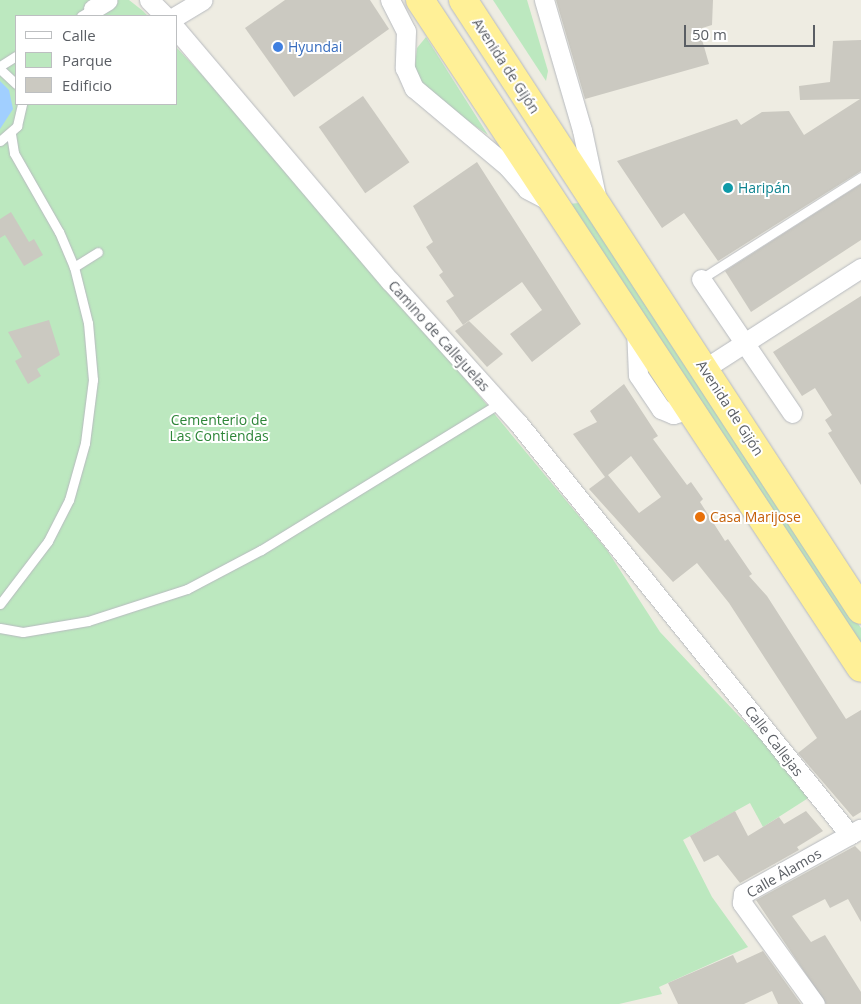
<!DOCTYPE html>
<html>
<head>
<meta charset="utf-8">
<style>
  body { margin:0 }
  #map { position:relative; width:861px; height:1004px; overflow:hidden; background:#eeece2; font-family:"Open Sans",sans-serif }
  div>[style] { position:absolute }
  [style*='--x'] { left:calc(var(--x)*1px); top:calc(var(--y)*1px); width:calc(var(--w)*1px); rotate:calc(var(--a)*1deg) }
  .green>* { inset:0; background:#bce8bf }
  .water>* { inset:0; background:#a1cfff }
  .building>* { inset:0; background:#cbc9c1; transform-origin:0 0 }
  .roads { filter:drop-shadow(0 0 1px #b7babf) drop-shadow(0 0 1px #b7babf) }
  .service>* { height:9px; margin:-4.5px; padding:0 4.5px; transform-origin:4.5px; border-radius:4.5px; background:#fff }
  .minor>* { height:19px; margin:-9.5px; padding:0 9.5px; transform-origin:9.5px; border-radius:9.5px; background:#fff }
  .trunk>* { height:28px; margin:-14px; padding:0 14px; transform-origin:14px; border-radius:14px; background:#fff097 }
  .dots>* { width:14px; height:14px; translate:-50% -50%; box-sizing:border-box; border:2px solid #fff; border-radius:50% }
  span { translate:-50% -50%; white-space:nowrap; text-align:center; line-height:1.15; -webkit-text-stroke:4px #fff; paint-order:stroke }
  .shop-label { font-size:14px; color:#366cbe }
  .left { translate:0 -50%; text-align:left }
  .street-label { font-size:14px; color:#5a5e64 }
  .culture-label { font-size:14px; color:#0d838f }
  .park-label { font-size:14px; color:#2e8639 }
  .food-label { font-size:14px; color:#c56008 }
  .legend { position:absolute; left:15px; top:15px; width:162px; height:90px; box-sizing:border-box; background:#fff; border:1px solid #bdbfc1; margin:0; padding:6px 9px; list-style:none; font-size:15px; color:#5a5e64 }
  .legend li { display:flex; align-items:center; gap:10px; height:25px }
  .legend b { width:25px; border:1px solid #bdbfc1 }
  .scale { position:absolute; left:684px; top:25px; width:131px; height:22px; box-sizing:border-box; border:2px solid #5a5e64; border-top:0; padding-left:6px; font-size:15px; line-height:18px; white-space:nowrap; color:#5a5e64; -webkit-text-stroke:4px #fff; paint-order:stroke }
</style>
</head>
<body>
<div id="map">
  <div class="green">
    <i style="clip-path:polygon(0 0,129px 0,143px 11px,148px 16px,16px 16px,16px 104px,176px 104px,176px 47px,299px 178px,607px 550px,660px 632px,813px 795px,763px 827px,750px 803px,683px 840px,712px 897px,748px 947px,659px 987px,662px 994px,619px 1004px,0 1004px)"></i>
    <i style="clip-path:polygon(493px 0,527px 0,548px 71px,546px 81px)"></i>
    <i style="clip-path:polygon(426px 37px,488px 135px,428px 93px,414px 75px,417px 48px)"></i>
    <i style="clip-path:polygon(579px 203px,612px 246px,861px 628px,861px 651px,568px 204px)"></i>
  </div>
  <div class="water">
    <i style="clip-path:polygon(0 81px,9px 90px,13px 109px,0 129px)"></i>
  </div>
  <div class="building">
    <i style="clip-path:polygon(285px 0,370px 0,389px 29px,294px 97px,245px 28px)"></i>
    <i style="clip-path:polygon(556px 0,713px 0,712px 25px,699px 29px,709px 64px,585px 99px)"></i>
    <i style="clip-path:polygon(861px 40px,861px 171px,718px 261px,684px 213px,662px 228px,617px 161px,737px 119px,741px 125px,762px 112px,789px 111px,804px 135px,860px 99px,800px 100px,799px 86px,830px 82px,833px 41px)"></i>
    <i style="left:363px;top:96px;width:81px;height:54px;rotate:55deg"></i>
    <i style="clip-path:polygon(477px 162px,581px 324px,532px 362px,510px 334px,542px 310px,522px 282px,463px 325px,446px 301px,454px 296px,439px 275px,443px 272px,426px 247px,433px 242px,413px 206px)"></i>
    <i style="clip-path:polygon(861px 184px,861px 240px,751px 312px,725px 271px)"></i>
    <i style="clip-path:polygon(11px 212px,29px 242px,34px 239px,43px 255px,24px 266px,5px 235px,0 238px,0 219px)"></i>
    <i style="clip-path:polygon(861px 296px,861px 485px,828px 433px,832px 431px,825px 420px,832px 415px,815px 388px,802px 396px,773px 352px)"></i>
    <i style="clip-path:polygon(49px 320px,60px 355px,37px 369px,41px 376px,28px 384px,15px 361px,22px 357px,8px 332px)"></i>
    <i style="clip-path:polygon(469px 321px,503px 354px,487px 367px,455px 331px)"></i>
    <i style="clip-path:polygon(evenodd,624px 384px,658px 436px,653px 439px,687px 485px,691px 482px,703px 499px,700px 502px,725px 541px,728px 539px,752px 574px,749px 576px,767px 596px,846px 719px,861px 710px,861px 812px,853px 817px,798px 753px,817px 738px,729px 603px,697px 563px,673px 582px,589px 489px,605px 477px,573px 434px,597px 422px,590px 411px,624px 384px,631px 456px,661px 497px,639px 513px,608px 475px,631px 456px)"></i>
    <i style="clip-path:polygon(735px 811px,748px 836px,779px 817px,784px 824px,806px 811px,823px 831px,797px 847px,799px 850px,740px 883px,718px 855px,704px 862px,690px 836px)"></i>
    <i style="clip-path:polygon(855px 846px,861px 852px,861px 922px,848px 899px,830px 908px,825px 899px,792px 916px,811px 942px,825px 935px,861px 992px,861px 1004px,826px 1004px,756px 900px)"></i>
    <i style="clip-path:polygon(763px 951px,801px 1004px,778px 1004px,772px 991px,744px 1004px,678px 1004px,668px 983px,733px 955px,737px 963px)"></i>
  </div>
  <div class="roads">
    <div class="service">
      <i style="--x:81;--y:16;--w:14;--a:-30"></i>
      <i style="--x:0;--y:66;--w:19;--a:-32"></i>
      <i style="--x:0;--y:69;--w:22;--a:43"></i>
      <i style="--x:0;--y:141;--w:23;--a:-41"></i>
      <i style="--x:17;--y:126;--w:23;--a:-77"></i>
      <i style="--x:74;--y:267;--w:28;--a:-32"></i>
      <i style="--x:701;--y:279;--w:190;--a:-32.5"></i>
      <i style="--x:0;--y:604;--w:79;--a:-52.7"></i>
      <i style="--x:48;--y:541;--w:46;--a:-62.9"></i>
      <i style="--x:69;--y:500;--w:59;--a:-74.3"></i>
      <i style="--x:85;--y:443;--w:64;--a:-82.8"></i>
      <i style="--x:93;--y:380;--w:57;--a:-95"></i>
      <i style="--x:88;--y:323;--w:58;--a:-104"></i>
      <i style="--x:74;--y:267;--w:38;--a:-113"></i>
      <i style="--x:59;--y:232;--w:91;--a:-119.7"></i>
      <i style="--x:14;--y:153;--w:19;--a:-99"></i>
      <i style="--x:0;--y:628;--w:23;--a:10"></i>
      <i style="--x:23;--y:632;--w:66;--a:-9.6"></i>
      <i style="--x:88;--y:621;--w:104;--a:-17.9"></i>
      <i style="--x:187;--y:589;--w:84;--a:-27.8"></i>
      <i style="--x:261;--y:550;--w:281;--a:-31.6"></i>
    </div>
    <div class="minor">
      <i style="--x:149;--y:0;--w:23;--a:45"></i>
      <i style="--x:390;--y:0;--w:35;--a:63"></i>
      <i style="--x:406;--y:31;--w:37;--a:92"></i>
      <i style="--x:405;--y:68;--w:22;--a:66"></i>
      <i style="--x:414;--y:88;--w:123;--a:40"></i>
      <i style="--x:508;--y:167;--w:29;--a:49"></i>
      <i style="--x:527;--y:189;--w:27;--a:28"></i>
      <i style="--x:544;--y:0;--w:135;--a:73.7"></i>
      <i style="--x:582;--y:130;--w:67;--a:78"></i>
      <i style="--x:93;--y:9;--w:17;--a:-31"></i>
      <i style="--x:176;--y:16;--w:31;--a:-31"></i>
      <i style="--x:176;--y:29;--w:331;--a:49.7"></i>
      <i style="--x:390;--y:281;--w:191;--a:48"></i>
      <i style="--x:518;--y:423;--w:529;--a:51.14"></i>
      <i style="--x:701;--y:279;--w:162;--a:55.8"></i>
      <i style="--x:636;--y:328;--w:47;--a:87.6"></i>
      <i style="--x:638;--y:375;--w:41;--a:55.9"></i>
      <i style="--x:661;--y:409;--w:13;--a:23"></i>
      <i style="--x:673;--y:414;--w:18;--a:-16"></i>
      <i style="--x:704;--y:369;--w:187;--a:-32.8"></i>
      <i style="--x:815;--y:1004;--w:125;--a:-125.9"></i>
      <i style="--x:742;--y:903;--w:9;--a:-84"></i>
      <i style="--x:743;--y:894;--w:134;--a:-29.1"></i>
    </div>
    <div class="trunk">
      <i style="--x:420;--y:0;--w:800;--a:56.57"></i>
      <i style="--x:463;--y:0;--w:728;--a:56.88"></i>
    </div>
  </div>
  <div class="dots">
    <i style="left:278px;top:47px;background:#3f7fe0"></i>
    <i style="left:728px;top:188px;background:#0f9aa8"></i>
    <i style="left:700px;top:517px;background:#e8710a"></i>
  </div>
  <div class="shop-label">
    <span class="left" style="left:288px;top:47px">Hyundai</span>
  </div>
  <div class="street-label">
    <span style="left:506px;top:66px;rotate:57deg">Avenida de Gijón</span>
    <span style="left:439px;top:336px;rotate:48deg">Camino de Callejuelas</span>
    <span style="left:730px;top:408px;rotate:57deg">Avenida de Gijón</span>
    <span style="left:774px;top:741px;rotate:52deg">Calle Callejas</span>
    <span style="left:784px;top:873px;rotate:-30deg">Calle Álamos</span>
  </div>
  <div class="culture-label">
    <span class="left" style="left:738px;top:188px">Haripán</span>
  </div>
  <div class="park-label">
    <span style="left:219px;top:428px">Cementerio de<br>Las Contiendas</span>
  </div>
  <div class="food-label">
    <span class="left" style="left:710px;top:517px">Casa Marijose</span>
  </div>
  <ul class="legend">
  <li><b style="height:6px;background:#fff"></b>Calle</li>
  <li><b style="height:14px;background:#bce8bf"></b>Parque</li>
  <li><b style="height:14px;background:#cbc9c1"></b>Edificio</li>
  </ul>
  <div class="scale">50 m</div>
</div>
</body>
</html>
